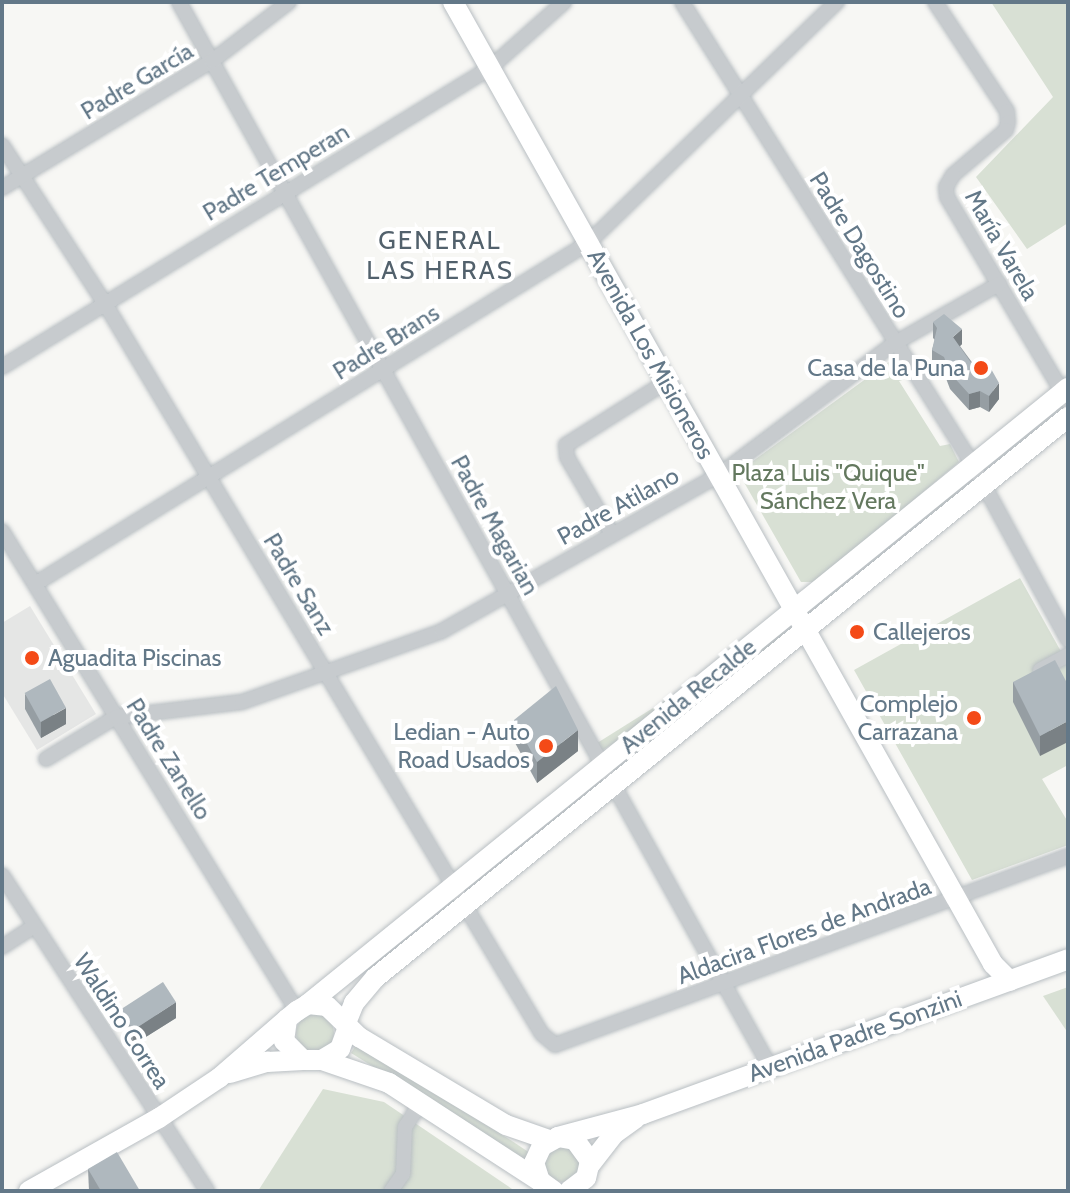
<!DOCTYPE html>
<html>
<head>
<meta charset="utf-8">
<style>
  body { margin:0 }
  #map { position:relative; width:1070px; height:1193px; overflow:hidden; background:#f7f7f4; font-family:Cabin,sans-serif }
  div>[style] { position:absolute }
  [style*='--x'] { left:calc(var(--x)*1px); top:calc(var(--y)*1px); width:calc(var(--w)*1px); rotate:calc(var(--a)*1deg) }
  .built>* { inset:0; background:#e5e6e5 }
  .green>* { inset:0; background:#d8e0d4; transform-origin:0 0 }
  .round { border-radius:50% }
  .roads { filter:drop-shadow(0 0 2px #b9bfc3) drop-shadow(0 0 2px #b9bfc3) }
  .street>* { height:14px; margin:-7px; padding:0 7px; transform-origin:7px; border-radius:7px; background:#c7cbce }
  .secondary>* { height:20px; margin:-10px; padding:0 10px; transform-origin:10px; border-radius:10px; background:#fff }
  .wall>* { inset:0; background:#969ea3 }
  .shaded-wall>* { inset:0; background:#7a8185 }
  .building>* { inset:0; background:#afb8be; transform-origin:0 0 }
  .dots>* { width:22px; height:22px; translate:-50% -50%; box-sizing:border-box; border:4px solid #fff; border-radius:50% }
  span { translate:-50% -50%; white-space:nowrap; text-align:center; line-height:1.15; -webkit-text-stroke:8px #fff; paint-order:stroke }
  .street-label { font-size:24px; color:#637888 }
  .poi-label { font-size:24px; color:#637888 }
  .right { translate:-100% -50%; text-align:right }
  .left { translate:0 -50%; text-align:left }
  .park-label { font-size:24px; color:#64795f }
  .neighbourhood-label { font-size:26px; color:#52616c; letter-spacing:2px }
  .frame { position:absolute; inset:0; border:4px solid #637888; pointer-events:none }
</style>
</head>
<body>
<div id="map">
  <div class="built">
    <i style="clip-path:polygon(30px 606px,96px 714px,37px 750px,2px 693px,2px 623px)"></i>
  </div>
  <div class="green">
    <i style="clip-path:polygon(991px 2px,1068px 2px,1068px 223px,1027px 249px,976px 177px,1053px 97px)"></i>
    <i style="clip-path:polygon(893px 359px,909px 378px,899px 381px,940px 446px,950px 444px,959px 462px,816px 582px,801px 582px,741px 477px,742px 469px)"></i>
    <i style="left:954px;top:490px;width:9px;height:171px;rotate:63deg"></i>
    <i style="clip-path:polygon(1020px 578px,1068px 664px,1068px 765px,1042px 779px,1068px 822px,1068px 845px,972px 880px,854px 670px)"></i>
    <i style="left:781px;top:628px;width:9px;height:222px;rotate:58deg"></i>
    <i style="clip-path:polygon(1068px 987px,1068px 1033px,1043px 996px)"></i>
    <i class="round" style="left:296px;top:1014px;width:38px;height:38px"></i>
    <i style="clip-path:polygon(357px 1044px,512px 1141px,530px 1153px,524px 1160px,351px 1053px)"></i>
    <i style="clip-path:polygon(323px 1089px,384px 1102px,515px 1191px,258px 1191px)"></i>
    <i class="round" style="left:545px;top:1146px;width:36px;height:36px"></i>
  </div>
  <div class="roads">
    <div class="street">
      <i style="--x:179;--y:2;--w:1218;--a:60.97"></i>
      <i style="--x:682;--y:2;--w:547;--a:57.85"></i>
      <i style="--x:973;--y:465;--w:199;--a:61.5"></i>
      <i style="--x:935;--y:2;--w:131;--a:56.6"></i>
      <i style="--x:1007;--y:111;--w:11;--a:85"></i>
      <i style="--x:1008;--y:122;--w:8;--a:104"></i>
      <i style="--x:1006;--y:130;--w:70;--a:139.7"></i>
      <i style="--x:953;--y:175;--w:14;--a:120"></i>
      <i style="--x:946;--y:187;--w:10;--a:84"></i>
      <i style="--x:947;--y:197;--w:238;--a:59.4"></i>
      <i style="--x:2;--y:145;--w:187;--a:57"></i>
      <i style="--x:104;--y:302;--w:853;--a:59.11"></i>
      <i style="--x:542;--y:1034;--w:17;--a:40"></i>
      <i style="--x:555;--y:1045;--w:547;--a:-20.22"></i>
      <i style="--x:2;--y:188;--w:245;--a:-31.2"></i>
      <i style="--x:212;--y:61;--w:97;--a:-37.5"></i>
      <i style="--x:2;--y:367;--w:572;--a:-31.5"></i>
      <i style="--x:490;--y:68;--w:99;--a:-41.7"></i>
      <i style="--x:2;--y:531;--w:563;--a:58.43"></i>
      <i style="--x:612;--y:534;--w:89;--a:-120.3"></i>
      <i style="--x:567;--y:457;--w:12;--a:-95"></i>
      <i style="--x:566;--y:445;--w:118;--a:-32.2"></i>
      <i style="--x:35;--y:584;--w:650;--a:-31.66"></i>
      <i style="--x:588;--y:243;--w:347;--a:-44.1"></i>
      <i style="--x:1040;--y:670;--w:32;--a:-28"></i>
      <i style="--x:46;--y:759;--w:82;--a:-31"></i>
      <i style="--x:116;--y:717;--w:127;--a:-6.8"></i>
      <i style="--x:242;--y:702;--w:212;--a:-19.5"></i>
      <i style="--x:442;--y:631;--w:318;--a:-29.4"></i>
      <i style="--x:719;--y:475;--w:220;--a:-36.9"></i>
      <i style="--x:895;--y:343;--w:120;--a:-29.6"></i>
      <i style="--x:2;--y:875;--w:377;--a:57"></i>
      <i style="--x:2;--y:947;--w:38;--a:-33"></i>
      <i style="--x:391;--y:1191;--w:21;--a:-55"></i>
      <i style="--x:403;--y:1174;--w:47;--a:-87.6"></i>
      <i style="--x:405;--y:1127;--w:30;--a:-57"></i>
    </div>
    <div class="secondary">
      <i style="--x:453;--y:2;--w:1103;--a:60.69"></i>
      <i style="--x:993;--y:964;--w:24;--a:45"></i>
      <i style="--x:308;--y:1004;--w:978;--a:-39.03"></i>
      <i style="--x:346;--y:1023;--w:22;--a:-68"></i>
      <i style="--x:354;--y:1003;--w:33;--a:-50"></i>
      <i style="--x:375;--y:978;--w:892;--a:-38.99"></i>
      <i style="--x:348;--y:1027;--w:23;--a:110"></i>
      <i style="--x:340;--y:1049;--w:21;--a:149"></i>
      <i style="--x:322;--y:1060;--w:19;--a:180"></i>
      <i style="--x:303;--y:1060;--w:27;--a:-135"></i>
      <i style="--x:284;--y:1041;--w:22;--a:-82"></i>
      <i style="--x:287;--y:1019;--w:13;--a:-39"></i>
      <i style="--x:297;--y:1011;--w:13;--a:-32"></i>
      <i style="--x:308;--y:1004;--w:19;--a:6"></i>
      <i style="--x:327;--y:1006;--w:45;--a:44.1"></i>
      <i style="--x:359;--y:1037;--w:171;--a:30.9"></i>
      <i style="--x:506;--y:1125;--w:46;--a:19.2"></i>
      <i style="--x:322;--y:1060;--w:71;--a:18.9"></i>
      <i style="--x:389;--y:1083;--w:180;--a:33"></i>
      <i style="--x:230;--y:1073;--w:39;--a:-17"></i>
      <i style="--x:267;--y:1062;--w:36;--a:-3"></i>
      <i style="--x:558;--y:1137;--w:88;--a:-15.1"></i>
      <i style="--x:643;--y:1114;--w:452;--a:-20"></i>
      <i style="--x:589;--y:1166;--w:41;--a:-52"></i>
      <i style="--x:614;--y:1134;--w:27;--a:-36"></i>
      <i style="--x:29;--y:1191;--w:149;--a:-29.3"></i>
      <i style="--x:159;--y:1118;--w:72;--a:-33.7"></i>
      <i style="--x:219;--y:1078;--w:90;--a:-40.9"></i>
      <i style="--x:554;--y:1191;--w:17;--a:-144"></i>
      <i style="--x:540;--y:1181;--w:19;--a:-108"></i>
      <i style="--x:534;--y:1163;--w:19;--a:-65"></i>
      <i style="--x:542;--y:1146;--w:18;--a:-29"></i>
      <i style="--x:558;--y:1137;--w:17;--a:10"></i>
      <i style="--x:575;--y:1140;--w:26;--a:54"></i>
      <i style="--x:590;--y:1161;--w:17;--a:103"></i>
      <i style="--x:586;--y:1178;--w:21;--a:143"></i>
    </div>
  </div>
  <div class="wall">
    <i style="clip-path:polygon(933px 322px,962px 344px,960px 346px,999px 399px,989px 412px,980px 407px,969px 410px,950px 389px,944px 373px,932px 365px,932px 350px,935px 340px,933px 338px)"></i>
    <i style="clip-path:polygon(1013px 682px,1068px 685px,1040px 756px,1013px 702px)"></i>
    <i style="clip-path:polygon(25px 694px,66px 724px,41px 738px,25px 709px)"></i>
    <i style="clip-path:polygon(514px 720px,578px 751px,537px 783px,514px 741px)"></i>
    <i style="clip-path:polygon(120px 1009px,176px 1018px,133px 1045px,120px 1025px)"></i>
    <i style="clip-path:polygon(88px 1169px,140px 1191px,89px 1191px)"></i>
  </div>
  <div class="shaded-wall">
    <i style="clip-path:polygon(962px 329px,962px 344px,953px 353px,953px 337px)"></i>
    <i style="clip-path:polygon(999px 383px,999px 399px,989px 412px,989px 396px)"></i>
    <i style="clip-path:polygon(980px 391px,980px 407px,969px 410px,969px 394px)"></i>
    <i style="clip-path:polygon(66px 708px,66px 724px,41px 738px,41px 722px)"></i>
    <i style="clip-path:polygon(1068px 721px,1068px 742px,1040px 756px,1040px 736px)"></i>
    <i style="clip-path:polygon(578px 730px,578px 751px,537px 783px,537px 762px)"></i>
    <i style="clip-path:polygon(176px 1002px,176px 1018px,133px 1045px,133px 1030px)"></i>
  </div>
  <div class="building">
    <i style="clip-path:polygon(944px 314px,962px 329px,953px 337px,979px 374px,990px 367px,999px 383px,989px 396px,980px 391px,969px 394px,950px 373px,944px 357px,932px 350px,937px 328px,933px 322px)"></i>
    <i style="clip-path:polygon(1055px 660px,1068px 685px,1068px 721px,1040px 736px,1013px 682px)"></i>
    <i style="left:50px;top:679px;width:33px;height:29px;rotate:61deg"></i>
    <i style="clip-path:polygon(556px 686px,578px 730px,537px 762px,514px 720px)"></i>
    <i style="left:163px;top:982px;width:24px;height:51px;rotate:57deg"></i>
    <i style="clip-path:polygon(117px 1152px,140px 1191px,101px 1191px,88px 1169px)"></i>
  </div>
  <div class="dots">
    <i style="left:981px;top:368px;background:#f44a17"></i>
    <i style="left:857px;top:632px;background:#f44a17"></i>
    <i style="left:32px;top:658px;background:#f44a17"></i>
    <i style="left:974px;top:718px;background:#f44a17"></i>
    <i style="left:546px;top:746px;background:#f44a17"></i>
  </div>
  <div class="street-label">
    <span style="left:137px;top:81px;rotate:-31deg">Padre García</span>
    <span style="left:276px;top:172px;rotate:-31deg">Padre Temperan</span>
    <span style="left:860px;top:245px;rotate:58deg">Padre Dagostino</span>
    <span style="left:1002px;top:245px;rotate:60deg">María Varela</span>
    <span style="left:386px;top:342px;rotate:-32deg">Padre Brans</span>
    <span style="left:651px;top:354px;rotate:61deg">Avenida Los Misioneros</span>
    <span style="left:618px;top:506px;rotate:-29deg">Padre Atilano</span>
    <span style="left:495px;top:525px;rotate:61deg">Padre Magarian</span>
    <span style="left:299px;top:584px;rotate:59deg">Padre Sanz</span>
    <span style="left:688px;top:696px;rotate:-39deg">Avenida Recalde</span>
    <span style="left:169px;top:759px;rotate:58deg">Padre Zanello</span>
    <span style="left:804px;top:931px;rotate:-20deg">Aldacira Flores de Andrada</span>
    <span style="left:122px;top:1021px;rotate:57deg">Waldino Correa</span>
    <span style="left:855px;top:1036px;rotate:-20deg">Avenida Padre Sonzini</span>
  </div>
  <div class="poi-label">
    <span class="right" style="left:965px;top:368px">Casa de la Puna</span>
    <span class="left" style="left:873px;top:632px">Callejeros</span>
    <span class="left" style="left:48px;top:658px">Aguadita Piscinas</span>
    <span class="right" style="left:958px;top:718px">Complejo<br>Carrazana</span>
    <span class="right" style="left:530px;top:746px">Ledian - Auto<br>Road Usados</span>
  </div>
  <div class="park-label">
    <span style="left:828px;top:487px">Plaza Luis "Quique"<br>Sánchez Vera</span>
  </div>
  <div class="neighbourhood-label">
    <span style="left:440px;top:256px">GENERAL<br>LAS HERAS</span>
  </div>
  <div class="frame"></div>
</div>
</body>
</html>
